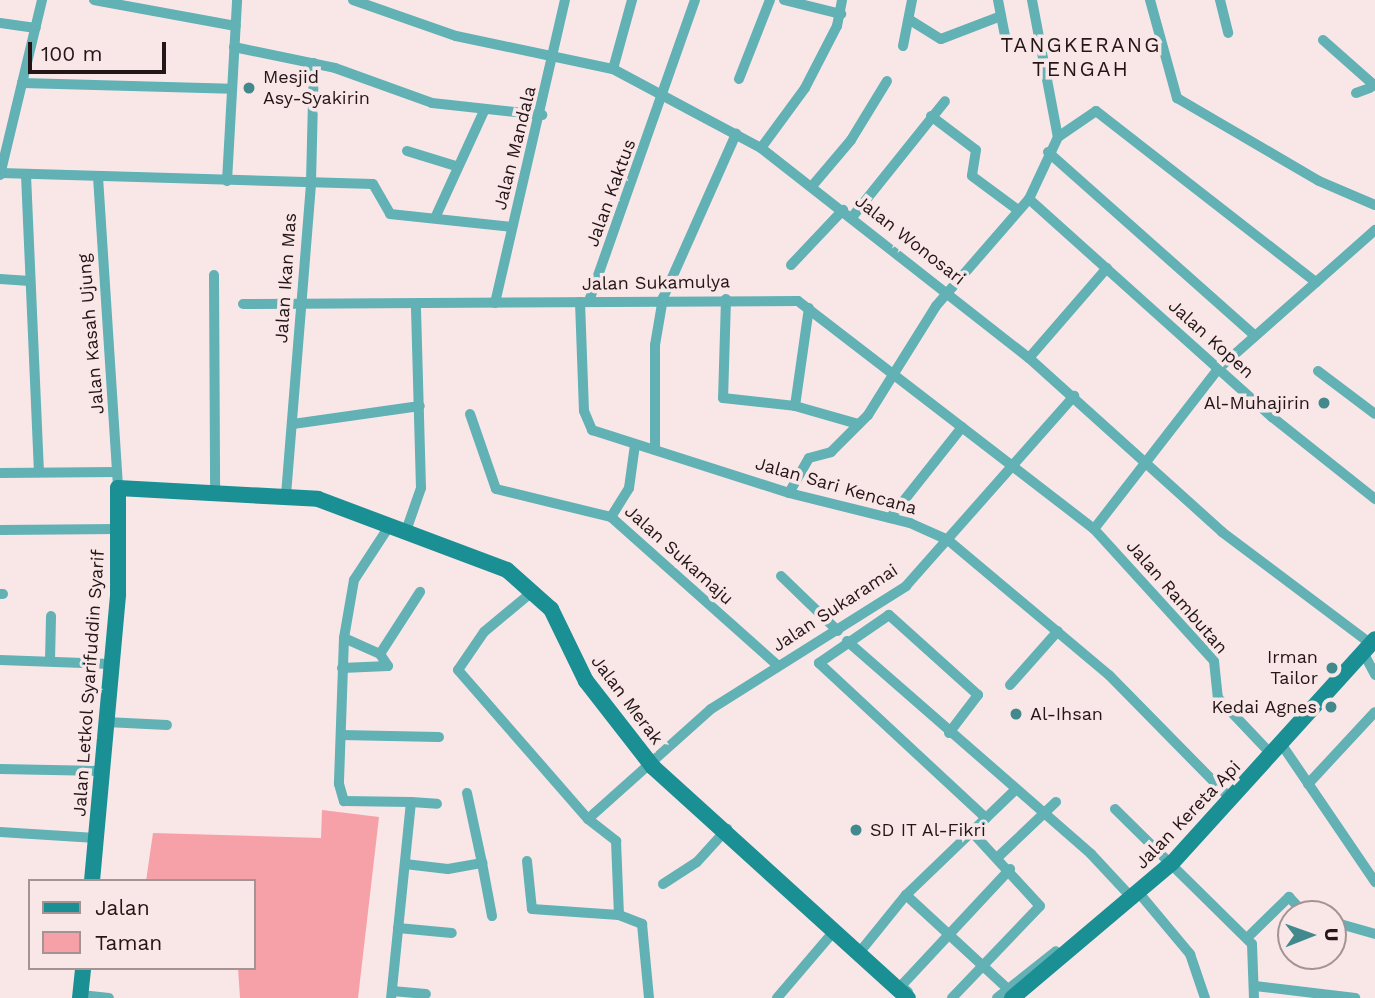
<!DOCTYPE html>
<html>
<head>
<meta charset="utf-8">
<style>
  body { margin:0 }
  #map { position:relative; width:1375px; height:998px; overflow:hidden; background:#f9e7e8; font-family:"Work Sans",sans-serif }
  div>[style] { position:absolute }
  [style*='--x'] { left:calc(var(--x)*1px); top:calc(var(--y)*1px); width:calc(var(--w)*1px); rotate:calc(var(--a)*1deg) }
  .green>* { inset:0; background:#f6a1a7 }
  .street>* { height:10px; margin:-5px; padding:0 5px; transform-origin:5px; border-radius:5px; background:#61b1b5 }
  .secondary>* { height:16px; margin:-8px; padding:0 8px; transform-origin:8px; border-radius:8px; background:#1a8f94 }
  .dots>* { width:19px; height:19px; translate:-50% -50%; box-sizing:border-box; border:4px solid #f9e7e8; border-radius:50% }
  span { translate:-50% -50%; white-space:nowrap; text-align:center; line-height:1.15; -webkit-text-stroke:7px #f9e7e8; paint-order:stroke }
  .poi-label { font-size:18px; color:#241516 }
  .left { translate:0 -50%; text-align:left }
  .right { translate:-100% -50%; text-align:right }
  .street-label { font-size:18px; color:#241516 }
  .quarter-label { font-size:21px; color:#241516; letter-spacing:2px }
  .legend { position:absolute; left:28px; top:879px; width:228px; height:91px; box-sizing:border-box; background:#f9e7e8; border:2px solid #a49394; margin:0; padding:9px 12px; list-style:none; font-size:21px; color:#241516 }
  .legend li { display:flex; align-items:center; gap:14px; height:35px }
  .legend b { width:35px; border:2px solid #a49394 }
  .north { position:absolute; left:1277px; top:900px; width:70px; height:70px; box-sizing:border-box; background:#f9e7e8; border:2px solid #a49394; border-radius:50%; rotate:89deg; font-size:19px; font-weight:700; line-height:28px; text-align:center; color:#241516 }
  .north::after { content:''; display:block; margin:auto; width:24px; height:32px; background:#41898d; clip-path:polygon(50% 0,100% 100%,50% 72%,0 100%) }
  .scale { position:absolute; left:28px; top:42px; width:138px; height:32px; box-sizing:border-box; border:4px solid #241516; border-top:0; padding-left:9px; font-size:21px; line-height:24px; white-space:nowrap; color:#241516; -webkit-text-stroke:5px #f9e7e8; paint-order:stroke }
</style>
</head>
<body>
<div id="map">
  <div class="green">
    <i style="clip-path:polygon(322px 810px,379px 817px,358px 998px,240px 998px,238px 968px,254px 968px,254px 881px,146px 881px,153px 833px,321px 838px)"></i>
  </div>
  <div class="street">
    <i style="--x:94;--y:0;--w:144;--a:10.4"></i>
    <i style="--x:353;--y:0;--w:109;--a:19.3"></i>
    <i style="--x:456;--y:36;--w:160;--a:11.9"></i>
    <i style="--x:613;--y:69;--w:168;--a:28.1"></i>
    <i style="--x:761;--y:148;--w:340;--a:38.1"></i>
    <i style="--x:1029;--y:358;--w:260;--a:42"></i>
    <i style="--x:1222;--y:532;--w:186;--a:36.9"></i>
    <i style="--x:784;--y:0;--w:59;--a:13.8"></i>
    <i style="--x:998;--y:0;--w:36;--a:79"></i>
    <i style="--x:1032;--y:0;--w:139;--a:79.3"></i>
    <i style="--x:1150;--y:0;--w:102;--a:74.6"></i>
    <i style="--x:1177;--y:98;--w:164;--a:30.3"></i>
    <i style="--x:1319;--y:181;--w:61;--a:23.2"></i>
    <i style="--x:1220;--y:0;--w:34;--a:76"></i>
    <i style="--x:910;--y:20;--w:36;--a:32"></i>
    <i style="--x:941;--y:39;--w:64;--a:-21"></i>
    <i style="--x:0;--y:23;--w:36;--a:8"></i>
    <i style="--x:1323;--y:40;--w:69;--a:41.5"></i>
    <i style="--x:903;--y:46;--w:47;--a:-78.9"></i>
    <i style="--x:234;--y:47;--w:103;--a:11.7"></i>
    <i style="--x:335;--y:68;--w:103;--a:19.8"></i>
    <i style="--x:432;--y:103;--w:111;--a:6.2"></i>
    <i style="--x:613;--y:69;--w:72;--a:-74.6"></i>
    <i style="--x:739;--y:79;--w:85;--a:-68.6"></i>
    <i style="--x:22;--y:83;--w:209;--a:1.6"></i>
    <i style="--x:1356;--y:93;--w:15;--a:-20"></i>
    <i style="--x:931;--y:116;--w:56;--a:37.1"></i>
    <i style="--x:976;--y:150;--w:26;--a:99"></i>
    <i style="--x:972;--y:176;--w:57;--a:36.5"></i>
    <i style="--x:761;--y:148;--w:74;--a:-53.7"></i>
    <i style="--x:805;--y:88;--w:70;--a:-62.7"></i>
    <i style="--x:837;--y:26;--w:26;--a:-79"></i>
    <i style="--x:407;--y:151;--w:51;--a:17"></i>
    <i style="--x:1048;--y:152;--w:273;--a:41.6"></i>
    <i style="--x:1;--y:173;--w:372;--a:1.7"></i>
    <i style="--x:373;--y:184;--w:34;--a:60"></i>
    <i style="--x:390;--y:214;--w:123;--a:6.1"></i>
    <i style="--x:0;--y:175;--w:180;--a:-76.5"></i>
    <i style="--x:26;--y:175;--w:297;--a:87.5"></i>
    <i style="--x:98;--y:177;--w:312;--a:86.3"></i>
    <i style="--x:227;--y:181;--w:181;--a:-86.8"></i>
    <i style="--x:813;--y:185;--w:59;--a:-49.8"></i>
    <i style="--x:851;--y:140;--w:69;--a:-58.6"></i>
    <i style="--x:1029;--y:199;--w:326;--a:41.9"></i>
    <i style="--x:1272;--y:417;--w:132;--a:38.5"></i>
    <i style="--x:853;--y:216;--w:147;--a:-51.3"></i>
    <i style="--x:435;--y:218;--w:120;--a:-65.4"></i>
    <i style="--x:791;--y:265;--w:76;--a:-46.6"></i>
    <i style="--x:214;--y:275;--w:214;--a:89.7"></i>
    <i style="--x:0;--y:279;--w:30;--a:4"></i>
    <i style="--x:726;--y:299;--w:99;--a:91.7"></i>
    <i style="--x:723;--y:398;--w:72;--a:6.3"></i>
    <i style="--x:795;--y:406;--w:66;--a:15.9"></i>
    <i style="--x:589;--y:301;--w:319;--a:-70.6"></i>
    <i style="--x:580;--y:302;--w:109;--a:87.9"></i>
    <i style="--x:584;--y:411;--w:21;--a:67"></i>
    <i style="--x:592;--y:430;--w:207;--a:17.7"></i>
    <i style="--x:789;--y:493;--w:125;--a:13.9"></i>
    <i style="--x:910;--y:523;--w:42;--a:24.1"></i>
    <i style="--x:948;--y:540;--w:210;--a:40"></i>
    <i style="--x:1109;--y:675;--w:174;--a:45.5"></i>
    <i style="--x:495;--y:303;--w:311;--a:-77"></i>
    <i style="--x:243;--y:304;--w:555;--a:-0.31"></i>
    <i style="--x:798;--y:301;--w:374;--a:37.6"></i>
    <i style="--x:1094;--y:529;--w:178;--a:47.7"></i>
    <i style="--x:1214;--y:661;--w:37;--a:84"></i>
    <i style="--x:1218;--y:698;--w:79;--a:46.5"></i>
    <i style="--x:1029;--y:358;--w:119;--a:-49.1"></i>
    <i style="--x:1318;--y:371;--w:71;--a:37"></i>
    <i style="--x:795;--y:406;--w:99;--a:-81.9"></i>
    <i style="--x:470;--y:414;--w:79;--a:70.9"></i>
    <i style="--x:496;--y:489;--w:118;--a:13.7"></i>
    <i style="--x:611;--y:517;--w:224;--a:41.7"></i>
    <i style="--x:293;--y:424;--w:128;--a:-8.1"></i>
    <i style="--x:655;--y:450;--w:105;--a:-90"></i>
    <i style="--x:655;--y:345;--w:48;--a:-80.3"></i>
    <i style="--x:663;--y:298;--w:180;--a:-66"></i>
    <i style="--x:0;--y:473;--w:117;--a:-0.5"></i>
    <i style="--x:789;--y:493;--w:40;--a:-60.3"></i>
    <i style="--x:809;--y:458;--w:23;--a:-15"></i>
    <i style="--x:831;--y:452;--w:52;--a:-45"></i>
    <i style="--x:868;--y:415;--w:128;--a:-58"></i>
    <i style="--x:936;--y:306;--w:142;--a:-49"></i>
    <i style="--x:1029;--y:199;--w:68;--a:-64.9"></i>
    <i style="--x:1058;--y:137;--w:46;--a:-34.4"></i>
    <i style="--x:1096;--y:111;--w:279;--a:37.9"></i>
    <i style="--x:286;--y:495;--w:314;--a:-85.4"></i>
    <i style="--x:311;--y:182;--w:119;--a:-88.6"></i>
    <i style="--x:611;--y:517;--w:34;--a:-58"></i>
    <i style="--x:629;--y:488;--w:43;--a:-82.1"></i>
    <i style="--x:890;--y:518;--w:116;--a:-51.6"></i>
    <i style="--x:390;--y:525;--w:66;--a:123.2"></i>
    <i style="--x:354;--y:580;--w:59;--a:99.8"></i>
    <i style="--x:344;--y:638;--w:146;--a:92"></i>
    <i style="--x:339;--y:784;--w:18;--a:74"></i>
    <i style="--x:344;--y:801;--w:67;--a:0.9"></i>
    <i style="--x:411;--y:802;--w:197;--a:95.8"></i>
    <i style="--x:407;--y:528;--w:42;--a:-70.7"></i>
    <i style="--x:421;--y:488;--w:184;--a:-91.6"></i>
    <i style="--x:1094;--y:529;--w:202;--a:-52.2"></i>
    <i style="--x:1218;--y:369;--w:210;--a:-41.5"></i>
    <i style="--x:0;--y:530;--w:119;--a:-0.5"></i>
    <i style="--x:781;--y:576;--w:79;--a:44"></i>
    <i style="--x:532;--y:592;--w:62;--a:140.2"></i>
    <i style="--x:484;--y:632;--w:46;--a:124.4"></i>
    <i style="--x:458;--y:670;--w:198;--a:48.9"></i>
    <i style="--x:588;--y:819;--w:36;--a:38"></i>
    <i style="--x:616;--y:841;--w:74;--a:87.7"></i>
    <i style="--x:0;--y:594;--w:3;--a:0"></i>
    <i style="--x:847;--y:641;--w:324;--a:41.1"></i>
    <i style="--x:1091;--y:854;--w:62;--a:47"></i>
    <i style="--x:1363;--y:652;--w:26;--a:62"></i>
    <i style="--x:380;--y:654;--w:74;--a:-57.2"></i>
    <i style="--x:0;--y:660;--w:111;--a:2.1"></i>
    <i style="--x:50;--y:661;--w:45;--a:-88.7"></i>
    <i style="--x:342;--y:668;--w:46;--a:-2.5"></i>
    <i style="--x:388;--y:666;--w:14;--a:-124"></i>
    <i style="--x:380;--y:654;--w:39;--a:-156"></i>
    <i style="--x:1010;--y:685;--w:72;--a:-48.4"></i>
    <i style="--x:106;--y:722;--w:61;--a:2.8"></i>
    <i style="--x:949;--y:733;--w:48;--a:-52.7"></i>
    <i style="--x:978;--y:695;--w:120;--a:-138"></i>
    <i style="--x:889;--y:615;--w:85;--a:145.6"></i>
    <i style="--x:819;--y:663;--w:228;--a:42.9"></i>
    <i style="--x:341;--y:735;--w:98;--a:1.2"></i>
    <i style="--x:1282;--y:745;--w:166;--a:55.8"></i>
    <i style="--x:0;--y:769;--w:103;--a:1.1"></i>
    <i style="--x:1308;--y:784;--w:98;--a:-47.1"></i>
    <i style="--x:467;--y:793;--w:72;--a:77.9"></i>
    <i style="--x:411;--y:802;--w:26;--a:4"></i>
    <i style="--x:1115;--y:809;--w:192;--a:44.6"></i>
    <i style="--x:1252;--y:944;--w:54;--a:87.9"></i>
    <i style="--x:588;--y:819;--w:165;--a:-41.8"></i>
    <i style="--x:711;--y:709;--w:231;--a:-32.2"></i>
    <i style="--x:906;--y:586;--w:254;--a:-48.5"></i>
    <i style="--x:0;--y:832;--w:96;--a:3.6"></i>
    <i style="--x:998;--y:857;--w:80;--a:-43.5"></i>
    <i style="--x:527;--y:861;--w:48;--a:84.1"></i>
    <i style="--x:532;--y:909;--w:87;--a:3.9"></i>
    <i style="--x:619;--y:915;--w:25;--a:21"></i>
    <i style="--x:642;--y:924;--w:74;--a:84.6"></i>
    <i style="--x:405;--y:864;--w:43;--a:6.6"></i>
    <i style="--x:448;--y:869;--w:35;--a:-10"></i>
    <i style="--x:482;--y:863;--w:54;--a:79.3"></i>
    <i style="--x:663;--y:884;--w:40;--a:-32.9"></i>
    <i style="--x:697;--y:862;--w:45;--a:-47.7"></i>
    <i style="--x:1139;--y:893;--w:80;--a:50.1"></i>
    <i style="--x:1190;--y:954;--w:46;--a:71.2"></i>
    <i style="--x:906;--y:895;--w:140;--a:42.7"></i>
    <i style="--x:1333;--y:922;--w:44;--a:15.9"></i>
    <i style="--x:398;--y:928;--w:54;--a:5.3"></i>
    <i style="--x:1247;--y:938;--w:59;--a:-44.3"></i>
    <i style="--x:1289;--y:897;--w:23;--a:47"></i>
    <i style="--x:859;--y:953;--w:75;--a:-51"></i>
    <i style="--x:906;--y:895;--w:153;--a:-43.9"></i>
    <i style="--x:1255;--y:986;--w:101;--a:6.8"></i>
    <i style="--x:392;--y:991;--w:34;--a:5"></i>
    <i style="--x:908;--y:992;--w:9;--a:-139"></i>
    <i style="--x:901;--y:986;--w:160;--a:-47"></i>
    <i style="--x:81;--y:995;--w:28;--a:6"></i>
    <i style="--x:777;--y:998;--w:89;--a:-49.5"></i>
    <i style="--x:952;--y:998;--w:127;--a:-46.3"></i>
    <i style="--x:1040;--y:906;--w:100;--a:-132.6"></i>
    <i style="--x:997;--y:998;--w:75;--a:-38.5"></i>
  </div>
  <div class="secondary">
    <i style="--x:92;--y:881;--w:288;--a:-84.8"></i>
    <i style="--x:118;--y:594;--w:106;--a:-90"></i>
    <i style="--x:118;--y:488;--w:200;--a:3.1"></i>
    <i style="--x:318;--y:499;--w:202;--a:20.6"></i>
    <i style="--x:507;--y:570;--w:59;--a:41.6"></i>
    <i style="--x:551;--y:609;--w:80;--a:64.1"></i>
    <i style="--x:586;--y:681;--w:109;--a:52.1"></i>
    <i style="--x:653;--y:767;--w:344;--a:42.2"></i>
    <i style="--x:80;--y:998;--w:30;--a:-84"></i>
    <i style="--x:1012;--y:998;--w:209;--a:-40.2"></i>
    <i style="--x:1172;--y:863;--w:302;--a:-47.8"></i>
  </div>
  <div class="dots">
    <i style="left:249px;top:88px;background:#41898d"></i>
    <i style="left:1324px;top:403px;background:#41898d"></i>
    <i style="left:1332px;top:668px;background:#41898d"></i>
    <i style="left:1331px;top:707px;background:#41898d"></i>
    <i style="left:1016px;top:714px;background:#41898d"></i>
    <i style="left:856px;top:830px;background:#41898d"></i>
  </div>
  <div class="poi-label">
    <span class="left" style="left:263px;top:88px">Mesjid<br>Asy-Syakirin</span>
    <span class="right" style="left:1310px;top:403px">Al-Muhajirin</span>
    <span class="right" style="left:1318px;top:668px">Irman<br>Tailor</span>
    <span class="right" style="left:1317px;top:707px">Kedai Agnes</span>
    <span class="left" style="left:1030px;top:714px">Al-Ihsan</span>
    <span class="left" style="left:870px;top:830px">SD IT Al-Fikri</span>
  </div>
  <div class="street-label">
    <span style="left:515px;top:148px;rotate:-76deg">Jalan Mandala</span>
    <span style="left:611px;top:193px;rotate:-70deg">Jalan Kaktus</span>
    <span style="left:910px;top:240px;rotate:38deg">Jalan Wonosari</span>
    <span style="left:286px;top:278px;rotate:-86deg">Jalan Ikan Mas</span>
    <span style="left:656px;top:283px;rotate:-1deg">Jalan Sukamulya</span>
    <span style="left:91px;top:334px;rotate:-95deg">Jalan Kasah Ujung</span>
    <span style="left:1211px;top:339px;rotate:42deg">Jalan Kopen</span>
    <span style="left:836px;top:486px;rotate:16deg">Jalan Sari Kencana</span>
    <span style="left:679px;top:555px;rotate:42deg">Jalan Sukamaju</span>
    <span style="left:1177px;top:597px;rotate:49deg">Jalan Rambutan</span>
    <span style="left:835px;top:608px;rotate:-33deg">Jalan Sukaramai</span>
    <span style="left:89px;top:683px;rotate:-86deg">Jalan Letkol Syarifuddin Syarif</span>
    <span style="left:627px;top:700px;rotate:53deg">Jalan Merak</span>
    <span style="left:1188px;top:815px;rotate:-46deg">Jalan Kereta Api</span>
  </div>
  <div class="quarter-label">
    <span style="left:1081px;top:57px">TANGKERANG<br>TENGAH</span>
  </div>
  <ul class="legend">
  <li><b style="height:9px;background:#1a8f94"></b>Jalan</li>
  <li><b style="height:19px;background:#f6a1a7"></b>Taman</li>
  </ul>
  <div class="north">U</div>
  <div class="scale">100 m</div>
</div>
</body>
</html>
